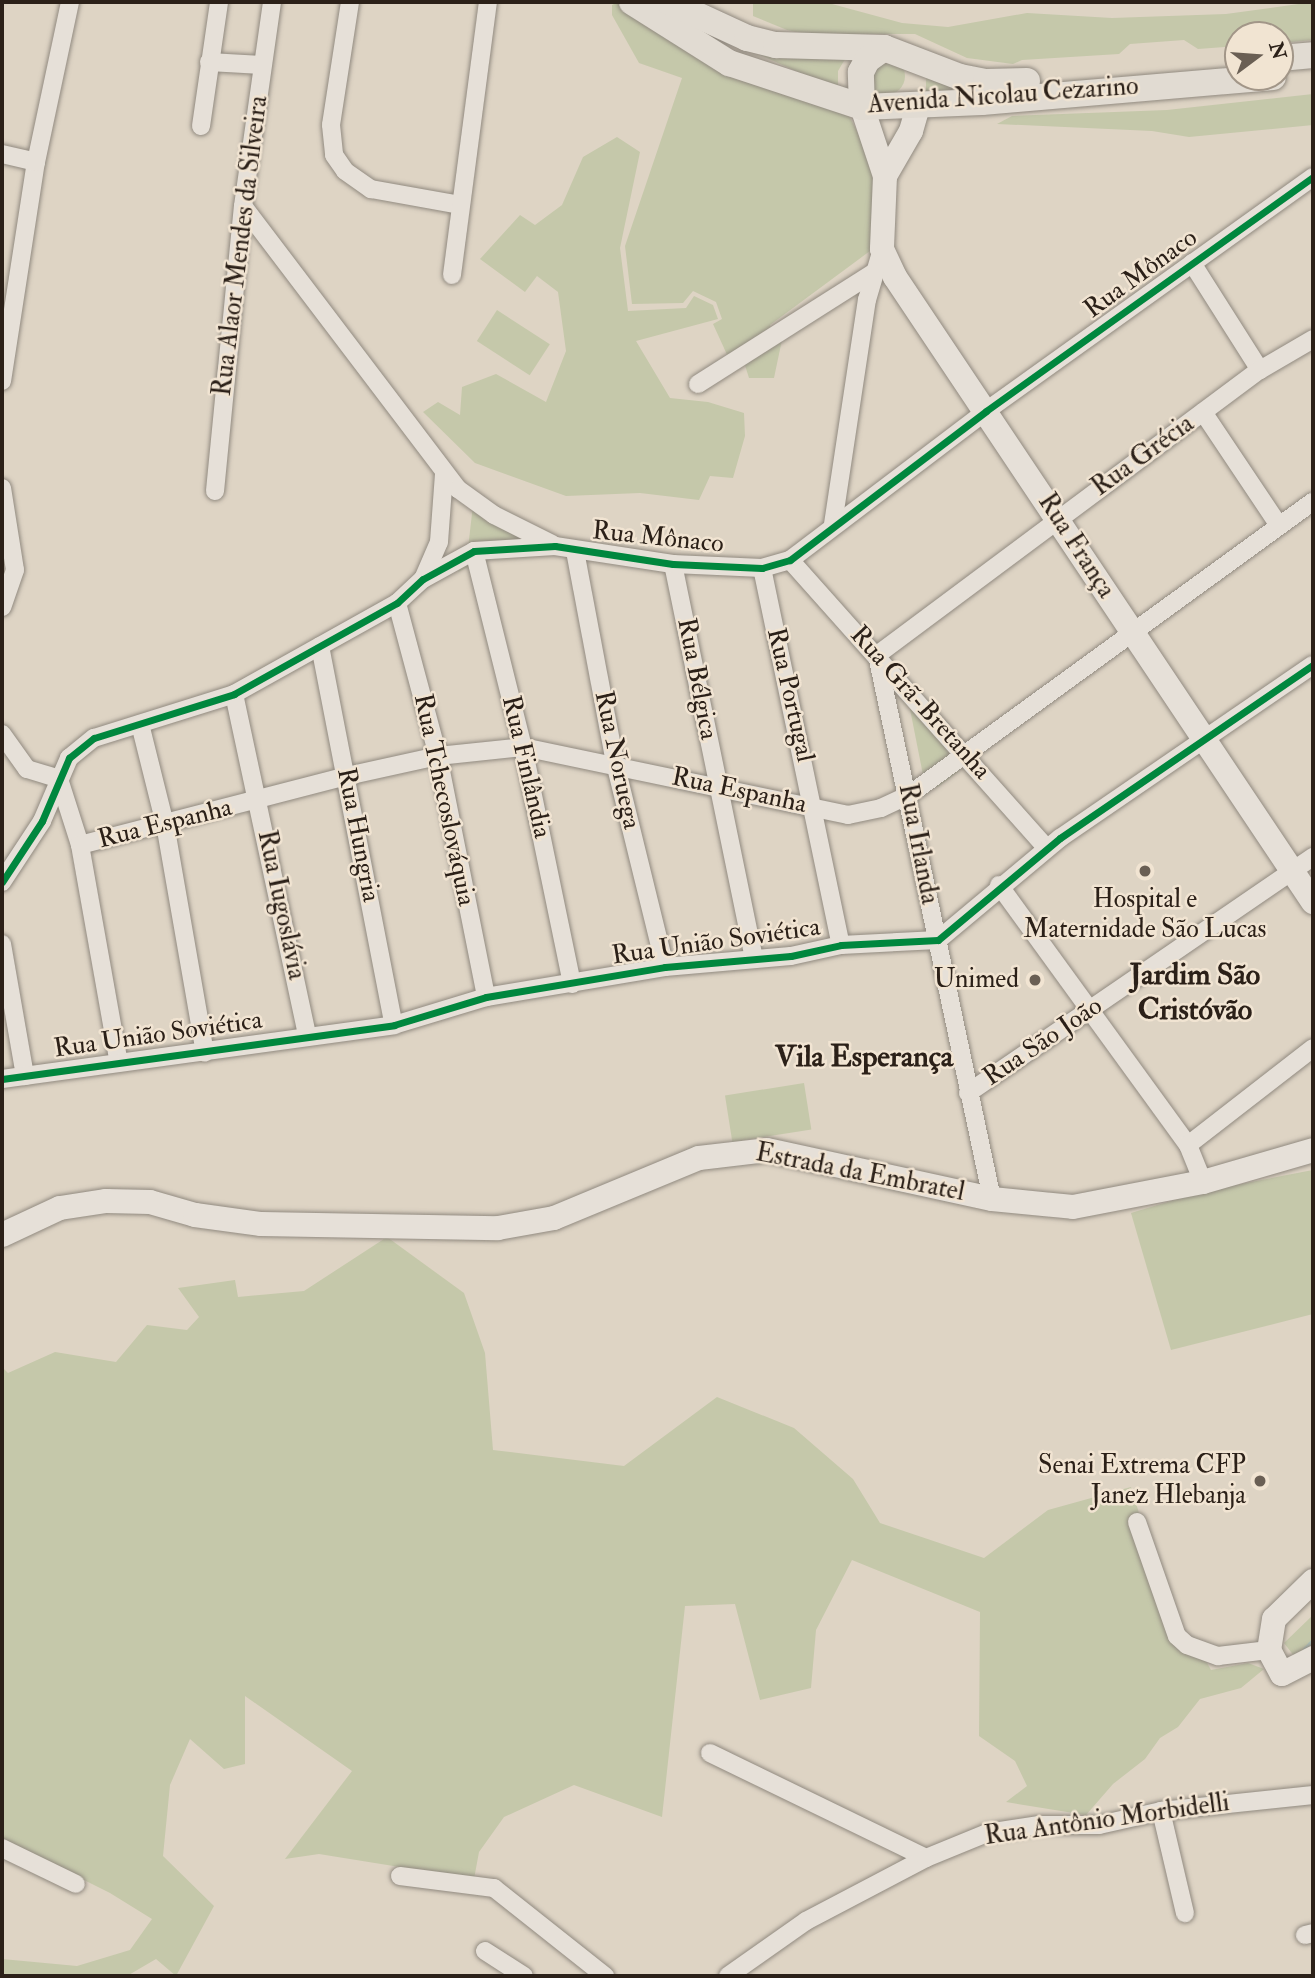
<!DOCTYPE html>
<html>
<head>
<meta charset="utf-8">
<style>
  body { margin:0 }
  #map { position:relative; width:1315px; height:1978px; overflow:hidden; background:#ded4c4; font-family:"IM FELL Double Pica",serif }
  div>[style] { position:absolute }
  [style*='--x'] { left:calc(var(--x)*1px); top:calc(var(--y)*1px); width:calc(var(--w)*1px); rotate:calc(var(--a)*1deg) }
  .green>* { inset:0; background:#c5c8aa; transform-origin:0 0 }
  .round { border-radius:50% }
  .stream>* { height:4.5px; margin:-2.25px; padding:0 2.25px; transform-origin:2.25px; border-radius:2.25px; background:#adc0b9 }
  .roads { filter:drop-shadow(0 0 2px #918a80) drop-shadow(0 0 2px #918a80) }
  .street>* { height:18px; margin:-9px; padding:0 9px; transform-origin:9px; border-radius:9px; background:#e6e0d8 }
  .secondary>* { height:24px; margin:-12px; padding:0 12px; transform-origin:12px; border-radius:12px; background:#e6e0d8 }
  .primary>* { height:26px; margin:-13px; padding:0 13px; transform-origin:13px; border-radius:13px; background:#e1dbd2 }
  .cycleway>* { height:7px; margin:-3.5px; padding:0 3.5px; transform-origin:3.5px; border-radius:3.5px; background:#00873e }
  .dots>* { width:19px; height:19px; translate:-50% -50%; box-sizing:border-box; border:4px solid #f1e4d2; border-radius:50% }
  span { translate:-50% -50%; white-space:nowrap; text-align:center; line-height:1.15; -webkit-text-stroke:5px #f1e4d2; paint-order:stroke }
  .street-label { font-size:26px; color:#2b2018 }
  .poi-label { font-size:26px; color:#2b2018 }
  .right { translate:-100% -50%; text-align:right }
  .quarter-label { font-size:30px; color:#2b2018; font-weight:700 }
  .frame { position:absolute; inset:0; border:4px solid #2b2018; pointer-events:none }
  .north { position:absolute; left:1224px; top:21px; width:70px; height:70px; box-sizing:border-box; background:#f1e4d2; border:2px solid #a29688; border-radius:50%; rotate:74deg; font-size:19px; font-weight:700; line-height:28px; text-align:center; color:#2b2018 }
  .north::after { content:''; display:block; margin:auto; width:24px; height:32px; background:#6a5f54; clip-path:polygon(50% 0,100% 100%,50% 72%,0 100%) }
</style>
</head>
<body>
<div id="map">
  <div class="green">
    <i style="clip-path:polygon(618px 2px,626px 2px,845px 108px,877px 170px,870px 251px,770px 325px,772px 336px,783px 335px,774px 378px,749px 378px,743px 359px,729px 359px,713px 324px,722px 319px,716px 302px,693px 291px,683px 303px,632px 304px,625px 246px,682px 78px,639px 63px,612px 15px,612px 5px)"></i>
    <i style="clip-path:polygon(753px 2px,832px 4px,902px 23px,948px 27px,1027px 13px,1112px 18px,1226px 14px,1313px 2px,1313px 40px,1280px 43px,1280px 35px,1238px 35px,1238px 46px,1198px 49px,1184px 40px,1130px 44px,1119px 54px,1022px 60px,1013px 64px,967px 58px,915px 34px,806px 34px,787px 30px,753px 16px)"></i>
    <i style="clip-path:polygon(745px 48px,848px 54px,838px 71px,838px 90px)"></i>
    <i class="round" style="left:867px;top:57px;width:38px;height:38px"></i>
    <i style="clip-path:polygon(926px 73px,974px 88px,926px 92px)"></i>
    <i style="clip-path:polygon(1313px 94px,1313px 125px,1189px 137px,1152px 131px,997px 124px,1012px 116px,1167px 110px)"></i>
    <i style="clip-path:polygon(617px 137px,640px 152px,620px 248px,628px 311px,686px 308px,694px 296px,713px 305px,718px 319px,636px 341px,670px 398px,708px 402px,744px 413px,745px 436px,733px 478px,710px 476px,699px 500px,640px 493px,566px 496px,475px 463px,423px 412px,438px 402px,460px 415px,462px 387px,496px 374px,546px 402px,566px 351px,558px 292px,537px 276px,525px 292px,480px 259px,520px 215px,535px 225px,562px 205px,583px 157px)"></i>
    <i style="left:497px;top:310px;width:63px;height:37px;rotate:33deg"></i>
    <i style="clip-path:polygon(473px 505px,523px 540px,458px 572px,467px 557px)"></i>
    <i style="clip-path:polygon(909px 704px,961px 763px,958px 772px,938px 787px,925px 785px)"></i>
    <i style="left:804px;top:1083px;width:47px;height:80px;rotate:81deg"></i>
    <i style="clip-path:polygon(1313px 1170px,1313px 1314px,1171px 1350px,1131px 1213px,1204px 1191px)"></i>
    <i style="clip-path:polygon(387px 1237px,464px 1293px,485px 1353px,493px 1450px,624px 1466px,717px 1397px,794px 1428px,853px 1479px,880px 1523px,984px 1558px,1048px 1510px,1131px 1487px,1175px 1630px,1200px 1650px,1211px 1670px,1248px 1663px,1264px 1669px,1241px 1688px,1200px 1699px,1178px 1727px,1160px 1738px,1145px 1759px,1113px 1784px,1086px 1815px,1006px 1802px,1027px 1786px,1015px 1761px,979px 1736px,980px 1612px,852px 1560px,816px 1630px,811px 1688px,760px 1700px,735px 1604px,685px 1606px,662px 1817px,574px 1785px,504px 1817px,479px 1852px,474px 1879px,319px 1854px,285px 1859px,352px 1771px,245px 1696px,245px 1764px,224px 1769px,190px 1739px,170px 1785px,163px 1856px,214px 1906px,176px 1976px,156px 1959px,127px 1976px,2px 1976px,2px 1959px,77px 1966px,130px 1950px,152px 1919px,110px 1893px,2px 1839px,2px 1367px,8px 1373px,55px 1352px,116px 1362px,147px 1325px,187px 1330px,199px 1317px,178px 1288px,235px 1280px,238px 1297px,304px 1291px)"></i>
    <i style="clip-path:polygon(1313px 1615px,1313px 1648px,1298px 1661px,1284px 1643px)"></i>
  </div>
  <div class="stream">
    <i style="--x:1305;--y:1649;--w:11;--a:-45"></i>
  </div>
  <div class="roads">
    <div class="street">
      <i style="--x:350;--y:2;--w:124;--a:98.8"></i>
      <i style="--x:331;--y:125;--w:30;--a:84"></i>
      <i style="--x:334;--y:155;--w:19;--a:55"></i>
      <i style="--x:345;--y:171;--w:32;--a:35"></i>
      <i style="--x:371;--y:189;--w:90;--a:10.2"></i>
      <i style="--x:209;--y:62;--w:53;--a:3.2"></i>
      <i style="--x:201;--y:126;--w:125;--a:-81.7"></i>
      <i style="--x:2;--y:154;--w:35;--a:13"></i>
      <i style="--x:243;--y:206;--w:355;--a:52.8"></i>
      <i style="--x:458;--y:489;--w:44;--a:35.8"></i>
      <i style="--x:494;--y:515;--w:65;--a:26.6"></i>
      <i style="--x:1192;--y:263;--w:127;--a:57.6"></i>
      <i style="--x:452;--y:275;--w:275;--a:-82.5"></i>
      <i style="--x:2;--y:381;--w:222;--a:-81.2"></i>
      <i style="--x:36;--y:162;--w:164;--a:-78"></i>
      <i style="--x:698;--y:384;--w:207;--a:-32.4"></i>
      <i style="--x:1203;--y:412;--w:135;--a:56.2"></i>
      <i style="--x:2;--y:488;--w:83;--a:81"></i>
      <i style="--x:15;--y:570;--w:39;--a:109"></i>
      <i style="--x:215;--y:491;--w:286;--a:-84.4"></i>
      <i style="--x:243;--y:206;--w:206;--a:-81.9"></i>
      <i style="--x:833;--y:524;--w:227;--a:-81.4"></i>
      <i style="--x:867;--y:300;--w:53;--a:-73.6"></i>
      <i style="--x:474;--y:551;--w:202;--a:76"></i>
      <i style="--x:523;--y:747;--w:242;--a:78.3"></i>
      <i style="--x:575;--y:551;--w:220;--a:79.3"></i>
      <i style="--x:616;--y:767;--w:206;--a:76.2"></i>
      <i style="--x:790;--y:560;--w:386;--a:48.3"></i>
      <i style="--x:673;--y:564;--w:402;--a:78.4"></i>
      <i style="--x:762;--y:568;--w:385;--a:78.2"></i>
      <i style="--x:423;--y:579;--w:40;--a:-66.6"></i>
      <i style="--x:439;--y:542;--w:68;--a:-85.8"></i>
      <i style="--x:397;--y:603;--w:158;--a:75"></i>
      <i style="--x:438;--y:756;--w:246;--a:78.7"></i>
      <i style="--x:320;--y:646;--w:386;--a:79"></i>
      <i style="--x:234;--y:694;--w:348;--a:77.9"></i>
      <i style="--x:140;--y:724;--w:103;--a:76"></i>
      <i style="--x:165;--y:824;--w:232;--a:80.1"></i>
      <i style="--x:2;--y:734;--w:43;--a:54.5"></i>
      <i style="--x:27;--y:769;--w:34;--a:17"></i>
      <i style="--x:59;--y:779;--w:69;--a:72.3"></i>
      <i style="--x:80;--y:845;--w:221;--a:79.9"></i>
      <i style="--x:80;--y:845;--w:276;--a:-14.5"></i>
      <i style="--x:347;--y:776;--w:93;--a:-12.4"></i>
      <i style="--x:438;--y:756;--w:85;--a:-6"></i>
      <i style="--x:523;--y:747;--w:332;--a:11.8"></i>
      <i style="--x:848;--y:815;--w:34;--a:-12"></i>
      <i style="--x:881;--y:808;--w:31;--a:-25"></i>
      <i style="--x:909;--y:795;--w:499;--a:-36"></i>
      <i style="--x:2;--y:882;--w:73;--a:-56.7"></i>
      <i style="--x:42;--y:821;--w:69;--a:-66.8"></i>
      <i style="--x:69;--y:758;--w:32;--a:-39"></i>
      <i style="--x:94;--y:738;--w:147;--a:-17.4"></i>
      <i style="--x:234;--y:694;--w:187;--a:-29.2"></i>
      <i style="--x:397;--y:603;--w:35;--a:-43"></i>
      <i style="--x:423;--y:579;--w:58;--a:-28.8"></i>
      <i style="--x:474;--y:551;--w:81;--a:-3.5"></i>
      <i style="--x:555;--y:546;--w:119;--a:8.7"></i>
      <i style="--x:673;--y:564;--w:89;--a:2.6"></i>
      <i style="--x:762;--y:568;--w:29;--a:-16"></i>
      <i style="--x:790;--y:560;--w:246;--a:-37.2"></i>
      <i style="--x:986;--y:411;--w:402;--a:-35.6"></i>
      <i style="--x:999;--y:885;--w:321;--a:54"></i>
      <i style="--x:1188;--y:1145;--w:40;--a:68"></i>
      <i style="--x:2;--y:944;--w:134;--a:80.1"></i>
      <i style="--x:2;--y:1079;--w:396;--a:-7.8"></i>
      <i style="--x:394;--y:1025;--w:96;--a:-16.9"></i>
      <i style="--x:486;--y:997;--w:181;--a:-9.5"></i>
      <i style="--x:665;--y:967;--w:126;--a:-5"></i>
      <i style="--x:791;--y:956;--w:51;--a:-12.4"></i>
      <i style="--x:841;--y:945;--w:97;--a:-3"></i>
      <i style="--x:938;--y:940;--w:159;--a:-39.9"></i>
      <i style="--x:1060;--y:838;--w:306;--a:-34.4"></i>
      <i style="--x:968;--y:1093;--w:418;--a:-34.4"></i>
      <i style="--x:1188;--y:1145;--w:158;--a:-37.8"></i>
      <i style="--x:992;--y:1199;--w:556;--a:-101.94"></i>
      <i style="--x:877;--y:655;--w:477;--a:-36.7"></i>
      <i style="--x:1260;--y:370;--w:61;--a:-30.3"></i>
      <i style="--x:1137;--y:1522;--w:121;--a:70.7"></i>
      <i style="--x:1177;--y:1636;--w:13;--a:42"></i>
      <i style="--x:1187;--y:1645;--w:33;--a:20"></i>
      <i style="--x:1218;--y:1656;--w:51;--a:-6.7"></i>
      <i style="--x:710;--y:1753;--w:240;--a:25.9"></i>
      <i style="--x:1161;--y:1811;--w:105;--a:76.8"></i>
      <i style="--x:2;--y:1848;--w:82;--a:25.9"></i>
      <i style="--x:400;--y:1876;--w:95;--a:7.3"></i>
      <i style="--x:494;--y:1888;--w:142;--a:38.4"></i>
      <i style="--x:1305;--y:1935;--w:8;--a:-14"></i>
      <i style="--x:485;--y:1951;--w:46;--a:32.7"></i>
      <i style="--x:728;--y:1976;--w:95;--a:-35.2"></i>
      <i style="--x:806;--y:1921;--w:136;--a:-27.7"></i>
      <i style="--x:926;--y:1858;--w:66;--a:-22.3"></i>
      <i style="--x:987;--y:1833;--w:53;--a:-8.7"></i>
      <i style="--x:1039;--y:1825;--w:60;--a:0"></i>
      <i style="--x:1099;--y:1825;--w:64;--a:-12.7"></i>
      <i style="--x:1161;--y:1811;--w:153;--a:-6"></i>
    </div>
    <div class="secondary">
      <i style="--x:862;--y:107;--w:73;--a:71.6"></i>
      <i style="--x:885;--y:176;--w:73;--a:92.4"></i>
      <i style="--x:882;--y:249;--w:31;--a:65"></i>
      <i style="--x:895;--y:277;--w:752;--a:56.23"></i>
      <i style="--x:885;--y:176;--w:52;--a:-60"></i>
      <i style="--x:911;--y:131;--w:26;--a:-74"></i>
      <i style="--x:2;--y:1235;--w:64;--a:-25"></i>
      <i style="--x:60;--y:1208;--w:47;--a:-8.7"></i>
      <i style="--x:106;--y:1201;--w:44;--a:1.3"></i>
      <i style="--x:150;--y:1202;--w:47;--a:16.1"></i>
      <i style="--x:195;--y:1215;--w:67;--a:7.8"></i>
      <i style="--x:261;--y:1224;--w:237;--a:1"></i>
      <i style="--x:498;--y:1228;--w:57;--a:-10.1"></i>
      <i style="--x:554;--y:1218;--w:157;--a:-22.5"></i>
      <i style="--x:699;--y:1158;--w:68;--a:-6.7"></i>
      <i style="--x:767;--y:1150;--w:230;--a:12.3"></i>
      <i style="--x:992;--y:1199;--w:81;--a:5.6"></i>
      <i style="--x:1073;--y:1207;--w:132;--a:-10.9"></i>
      <i style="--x:1203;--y:1182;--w:115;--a:-16.2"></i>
      <i style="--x:1313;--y:1581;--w:54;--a:135.7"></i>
      <i style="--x:1274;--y:1619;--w:31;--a:99"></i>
      <i style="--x:1269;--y:1650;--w:27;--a:62"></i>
      <i style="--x:1282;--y:1674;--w:35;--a:-27"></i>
    </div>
    <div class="primary">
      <i style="--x:632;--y:2;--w:115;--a:32.2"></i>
      <i style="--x:729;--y:63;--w:140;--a:18.3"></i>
      <i style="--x:862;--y:107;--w:120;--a:-2.4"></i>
      <i style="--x:982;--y:102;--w:292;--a:-4.9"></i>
      <i style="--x:669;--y:2;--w:86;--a:24.8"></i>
      <i style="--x:747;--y:38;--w:30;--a:14"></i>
      <i style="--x:776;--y:45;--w:108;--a:1.6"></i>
      <i style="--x:884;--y:48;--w:81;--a:20.9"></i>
      <i style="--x:960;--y:77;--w:26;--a:11"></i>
      <i style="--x:986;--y:82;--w:41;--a:-1.4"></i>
      <i style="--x:1280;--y:58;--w:33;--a:-5"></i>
      <i style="--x:862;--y:107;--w:35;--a:-92"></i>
      <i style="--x:861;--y:72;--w:13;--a:-63"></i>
      <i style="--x:867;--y:60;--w:21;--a:-35"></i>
    </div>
  </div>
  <div class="cycleway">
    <i style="--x:2;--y:882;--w:73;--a:-56.7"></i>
    <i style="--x:42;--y:821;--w:69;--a:-66.8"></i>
    <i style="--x:69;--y:758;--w:32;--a:-39"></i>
    <i style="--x:94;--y:738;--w:147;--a:-17.4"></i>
    <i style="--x:234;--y:694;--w:187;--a:-29.2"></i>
    <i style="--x:397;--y:603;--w:35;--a:-43"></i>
    <i style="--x:423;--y:579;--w:58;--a:-28.8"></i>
    <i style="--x:474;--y:551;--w:81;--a:-3.5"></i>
    <i style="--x:555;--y:546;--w:119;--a:8.7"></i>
    <i style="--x:673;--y:564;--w:89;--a:2.6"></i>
    <i style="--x:762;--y:568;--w:29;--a:-16"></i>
    <i style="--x:790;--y:560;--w:246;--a:-37.2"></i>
    <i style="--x:986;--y:411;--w:402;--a:-35.6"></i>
    <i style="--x:2;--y:1079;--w:396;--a:-7.8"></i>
    <i style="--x:394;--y:1025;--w:96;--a:-16.9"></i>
    <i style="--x:486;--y:997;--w:181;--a:-9.5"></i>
    <i style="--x:665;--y:967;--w:126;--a:-5"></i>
    <i style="--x:791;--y:956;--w:51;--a:-12.4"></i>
    <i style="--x:841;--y:945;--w:97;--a:-3"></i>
    <i style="--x:938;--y:940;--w:159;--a:-39.9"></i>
    <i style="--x:1060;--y:838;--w:306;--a:-34.4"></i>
  </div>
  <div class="dots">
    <i style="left:1145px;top:871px;background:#6a5f54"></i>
    <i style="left:1035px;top:980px;background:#6a5f54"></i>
    <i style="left:1260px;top:1481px;background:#6a5f54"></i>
  </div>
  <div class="street-label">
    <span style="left:1003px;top:96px;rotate:-4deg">Avenida Nicolau Cezarino</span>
    <span style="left:241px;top:246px;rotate:-83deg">Rua Alaor Mendes da Silveira</span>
    <span style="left:1141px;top:274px;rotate:-36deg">Rua Mônaco</span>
    <span style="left:1143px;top:456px;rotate:-36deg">Rua Grécia</span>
    <span style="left:658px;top:538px;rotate:6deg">Rua Mônaco</span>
    <span style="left:1076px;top:546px;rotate:57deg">Rua França</span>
    <span style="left:697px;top:679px;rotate:79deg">Rua Bélgica</span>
    <span style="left:790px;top:695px;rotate:77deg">Rua Portugal</span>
    <span style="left:920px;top:703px;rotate:48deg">Rua Grã-Bretanha</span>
    <span style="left:617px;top:760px;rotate:78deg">Rua Noruega</span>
    <span style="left:526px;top:767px;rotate:77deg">Rua Finlândia</span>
    <span style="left:739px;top:791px;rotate:12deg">Rua Espanha</span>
    <span style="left:444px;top:800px;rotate:78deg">Rua Tchecoslováquia</span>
    <span style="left:165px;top:824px;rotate:-14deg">Rua Espanha</span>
    <span style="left:358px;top:835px;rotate:79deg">Rua Hungria</span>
    <span style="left:918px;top:844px;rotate:79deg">Rua Irlanda</span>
    <span style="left:281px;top:905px;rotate:78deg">Rua Iugoslávia</span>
    <span style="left:716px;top:942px;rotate:-8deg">Rua União Soviética</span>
    <span style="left:158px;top:1035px;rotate:-8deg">Rua União Soviética</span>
    <span style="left:1043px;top:1042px;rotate:-34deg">Rua São João</span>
    <span style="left:860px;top:1173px;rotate:11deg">Estrada da Embratel</span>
    <span style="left:1107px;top:1820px;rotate:-8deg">Rua Antônio Morbidelli</span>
  </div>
  <div class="poi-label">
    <span style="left:1145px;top:915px">Hospital e<br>Maternidade São Lucas</span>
    <span class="right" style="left:1019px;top:980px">Unimed</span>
    <span class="right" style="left:1246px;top:1481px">Senai Extrema CFP<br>Janez Hlebanja</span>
  </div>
  <div class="quarter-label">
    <span style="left:1195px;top:992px">Jardim São<br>Cristóvão</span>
    <span style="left:864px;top:1057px">Vila Esperança</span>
  </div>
  <div class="frame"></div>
  <div class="north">N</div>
</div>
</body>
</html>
